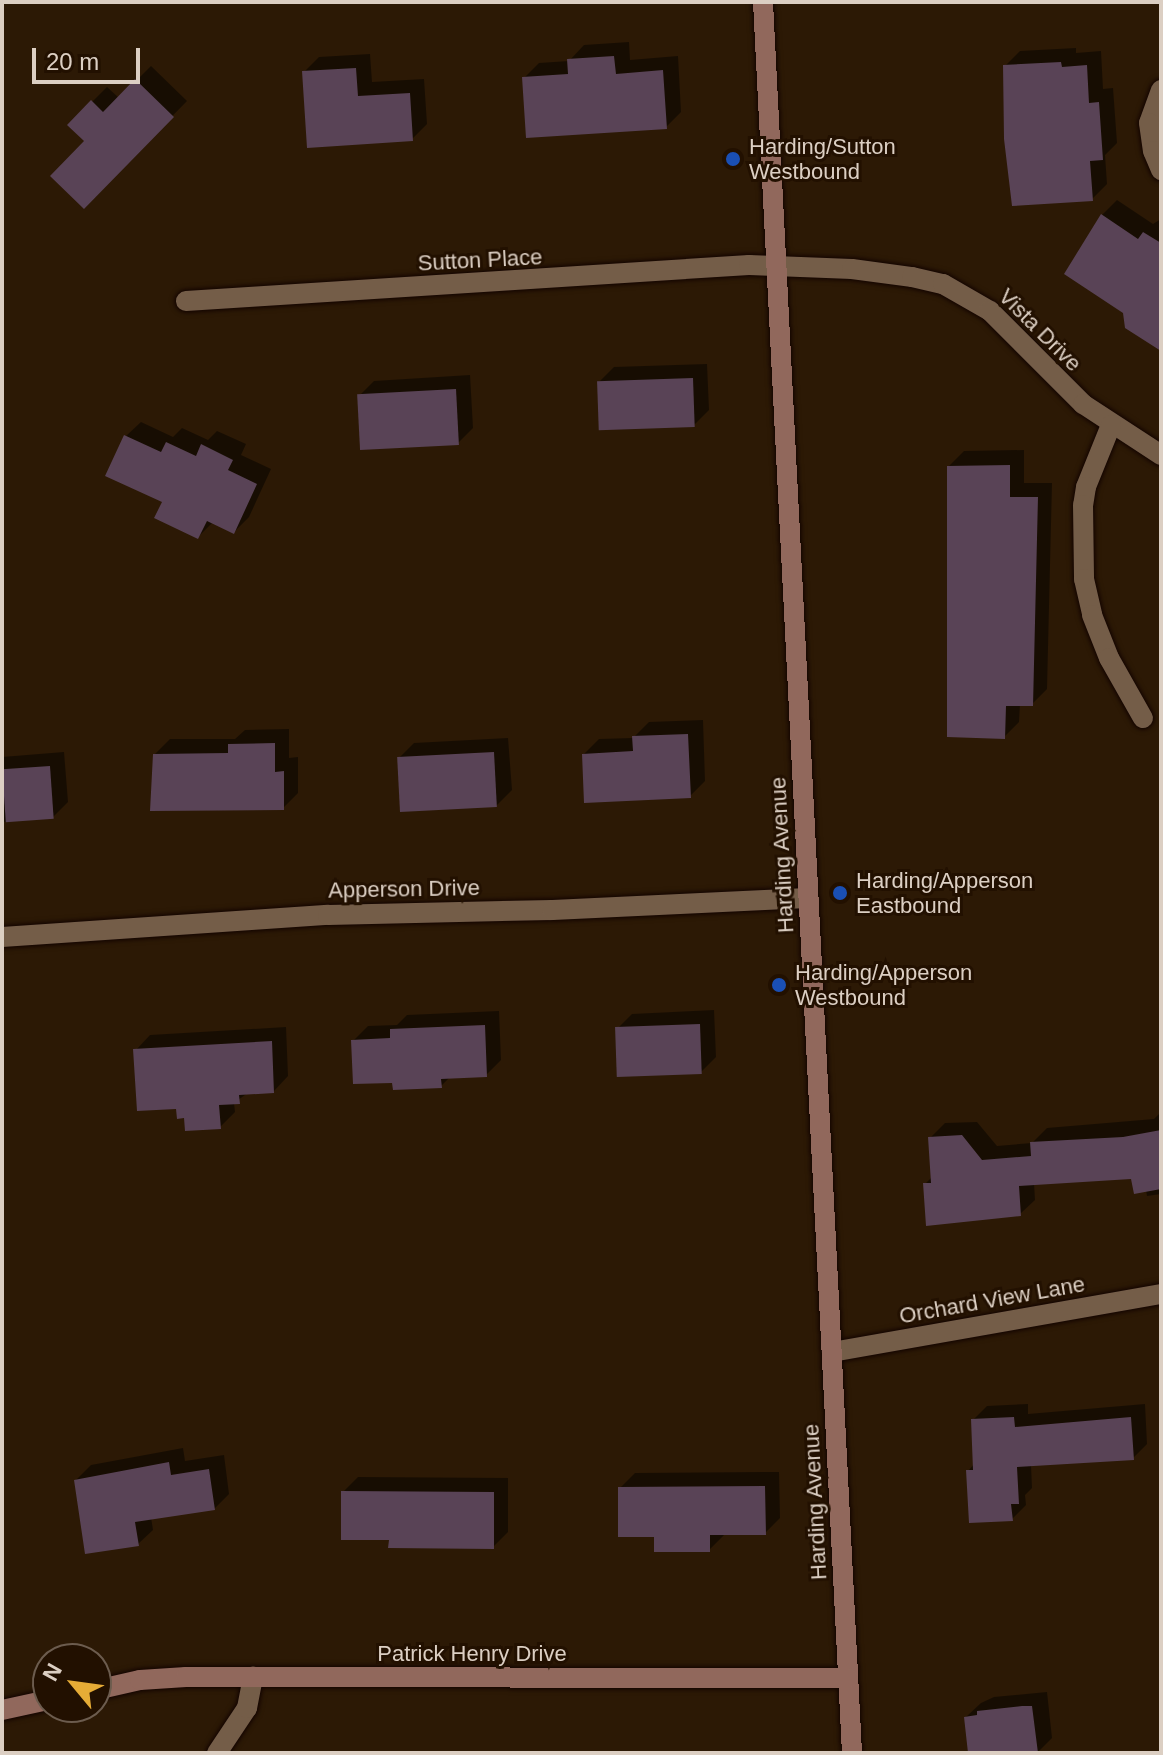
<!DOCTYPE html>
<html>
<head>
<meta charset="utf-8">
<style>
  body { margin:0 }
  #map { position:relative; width:1163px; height:1755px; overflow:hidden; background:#2c1905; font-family:Arial,sans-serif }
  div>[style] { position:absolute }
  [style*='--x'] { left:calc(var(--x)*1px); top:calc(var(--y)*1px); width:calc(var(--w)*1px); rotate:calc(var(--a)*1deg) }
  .shadow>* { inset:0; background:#0007 }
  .building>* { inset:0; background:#594356; transform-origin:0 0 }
  .roads { filter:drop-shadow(0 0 2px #130400) drop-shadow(0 0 2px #130400) }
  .minor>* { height:20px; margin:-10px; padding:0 10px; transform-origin:10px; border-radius:10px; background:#745d48 }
  .secondary>* { height:20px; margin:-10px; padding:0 10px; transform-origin:10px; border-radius:10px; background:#91685c }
  .dots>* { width:22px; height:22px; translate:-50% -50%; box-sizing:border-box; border:4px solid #221000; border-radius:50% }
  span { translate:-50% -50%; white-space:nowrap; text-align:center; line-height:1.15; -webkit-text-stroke:6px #221000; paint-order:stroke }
  .poi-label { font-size:22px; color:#dccfc3 }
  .left { translate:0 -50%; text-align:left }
  .street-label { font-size:22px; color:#dccfc3 }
  .frame { position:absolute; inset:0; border:4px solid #dccfc3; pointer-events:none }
  .north { position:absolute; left:32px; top:1643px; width:80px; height:80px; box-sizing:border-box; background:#221000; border:2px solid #6c5c4e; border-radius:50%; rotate:299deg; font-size:22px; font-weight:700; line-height:32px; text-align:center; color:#dccfc3 }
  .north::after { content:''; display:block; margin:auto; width:28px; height:36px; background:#e6ac36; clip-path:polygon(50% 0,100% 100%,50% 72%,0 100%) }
  .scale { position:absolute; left:32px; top:48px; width:108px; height:36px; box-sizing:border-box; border:4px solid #dccfc3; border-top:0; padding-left:10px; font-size:24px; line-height:28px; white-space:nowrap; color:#dccfc3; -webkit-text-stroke:6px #221000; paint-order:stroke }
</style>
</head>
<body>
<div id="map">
  <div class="shadow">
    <i style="clip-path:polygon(629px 42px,630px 60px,678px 56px,681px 112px,666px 127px,524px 78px,539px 63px,569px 61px,584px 45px)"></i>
    <i style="clip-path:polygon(1076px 48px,1076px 53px,1101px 51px,1103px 89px,1113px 88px,1117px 143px,1105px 155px,1107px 184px,1092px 199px,1005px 66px,1020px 51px)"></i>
    <i style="clip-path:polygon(370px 54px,372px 82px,424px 79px,427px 124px,412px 139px,304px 72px,319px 57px)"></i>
    <i style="clip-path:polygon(151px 66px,187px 101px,84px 206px,87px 141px,69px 125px,107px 87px,119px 98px)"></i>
    <i style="clip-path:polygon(1117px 200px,1153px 224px,1161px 219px,1161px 347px,1102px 215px)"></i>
    <i style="clip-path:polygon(707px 364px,709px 410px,694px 425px,599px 382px,614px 367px)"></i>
    <i style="clip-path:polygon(470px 375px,473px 428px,458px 443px,359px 396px,374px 381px)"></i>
    <i style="clip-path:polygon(141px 422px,173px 437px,182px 428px,208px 440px,217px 431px,246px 444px,241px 455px,271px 469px,249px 517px,234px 532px,213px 522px,198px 537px,164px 501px,126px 436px)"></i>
    <i style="clip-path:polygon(1024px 450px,1024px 483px,1052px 483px,1047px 689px,1032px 704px,1020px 704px,1019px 722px,1004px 737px,949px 466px,964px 451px)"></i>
    <i style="clip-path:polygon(703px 720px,705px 781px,690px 796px,584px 754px,599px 739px,633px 738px,649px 722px)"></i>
    <i style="clip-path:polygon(289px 729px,289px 758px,298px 757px,298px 793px,283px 808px,155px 754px,170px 739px,235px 739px,245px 730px)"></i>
    <i style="clip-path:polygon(508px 738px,512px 790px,497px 805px,399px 758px,414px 743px)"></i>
    <i style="clip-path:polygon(64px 752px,68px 802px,53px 817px,2px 822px,2px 757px)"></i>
    <i style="clip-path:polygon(714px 1010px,716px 1057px,701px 1072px,617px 1029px,632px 1014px)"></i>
    <i style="clip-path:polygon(499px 1011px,501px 1060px,486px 1075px,451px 1076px,441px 1086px,394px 1081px,353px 1041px,368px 1026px,397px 1025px,407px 1015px)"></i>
    <i style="clip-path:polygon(286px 1027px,288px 1076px,274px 1091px,249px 1092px,234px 1103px,235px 1112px,220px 1127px,186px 1116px,136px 1050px,150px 1035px)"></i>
    <i style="clip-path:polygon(1161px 1112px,1161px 1194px,1147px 1196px,1146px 1190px,1133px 1177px,1034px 1183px,1035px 1200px,1020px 1214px,925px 1184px,932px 1177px,930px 1138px,945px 1123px,977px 1122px,997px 1146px,1032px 1143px,1047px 1128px,1154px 1119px)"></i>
    <i style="clip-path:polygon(1028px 1404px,1028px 1414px,1145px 1404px,1147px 1444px,1133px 1458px,1031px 1465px,1032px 1488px,1025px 1495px,1026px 1505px,1012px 1519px,968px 1471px,975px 1463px,973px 1420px,987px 1406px)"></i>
    <i style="clip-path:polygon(183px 1448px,185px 1461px,224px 1455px,229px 1494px,214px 1509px,151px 1517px,153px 1530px,138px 1544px,76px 1480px,91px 1465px)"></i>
    <i style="clip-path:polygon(779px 1472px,780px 1518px,765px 1533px,724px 1535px,709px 1550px,656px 1535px,620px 1488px,635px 1473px)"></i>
    <i style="clip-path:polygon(358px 1477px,508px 1478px,508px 1532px,493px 1547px,391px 1538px,343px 1492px)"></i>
    <i style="clip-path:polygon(1047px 1692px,1052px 1738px,1037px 1753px,970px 1753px,966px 1717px,981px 1703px,994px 1697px)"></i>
  </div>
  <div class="building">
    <i style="clip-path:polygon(614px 56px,616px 74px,663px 70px,667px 129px,526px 138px,522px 77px,568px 74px,567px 59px)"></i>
    <i style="clip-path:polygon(1061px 62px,1062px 67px,1087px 65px,1089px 103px,1099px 102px,1103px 160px,1090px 161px,1093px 201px,1012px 206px,1004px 139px,1003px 65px)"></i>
    <i style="clip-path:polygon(356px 68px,358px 96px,410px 93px,413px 141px,307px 148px,302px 71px)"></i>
    <i style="clip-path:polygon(135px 79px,174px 117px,84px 209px,50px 176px,84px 141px,67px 125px,91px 100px,103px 112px)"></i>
    <i style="clip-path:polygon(1101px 214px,1138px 239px,1143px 232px,1161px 243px,1161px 351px,1125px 328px,1123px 313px,1064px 274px)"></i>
    <i style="left:693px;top:378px;width:49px;height:96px;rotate:88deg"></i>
    <i style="left:456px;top:389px;width:56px;height:99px;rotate:87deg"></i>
    <i style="clip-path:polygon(124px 435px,161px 452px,166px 442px,196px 456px,201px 444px,233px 460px,228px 470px,257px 484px,234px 534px,207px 521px,198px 539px,154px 518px,162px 502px,105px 476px)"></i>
    <i style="clip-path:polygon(1010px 465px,1010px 497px,1038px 497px,1033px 706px,1006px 706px,1005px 739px,947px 737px,947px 466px)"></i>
    <i style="clip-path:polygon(688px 734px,691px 798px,584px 803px,582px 754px,633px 751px,632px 736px)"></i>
    <i style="clip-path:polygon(275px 743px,275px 772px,284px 771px,284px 810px,150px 811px,153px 754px,228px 753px,228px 744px)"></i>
    <i style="left:494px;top:752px;width:55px;height:97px;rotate:87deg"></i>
    <i style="left:50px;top:766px;width:53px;height:48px;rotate:86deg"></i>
    <i style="left:700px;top:1024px;width:50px;height:85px;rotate:88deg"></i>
    <i style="clip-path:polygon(485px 1025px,487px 1077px,441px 1079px,442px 1088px,393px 1090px,392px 1083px,353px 1084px,351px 1040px,390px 1038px,390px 1029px)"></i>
    <i style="clip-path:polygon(272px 1041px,274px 1093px,239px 1095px,240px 1104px,219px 1105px,221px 1129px,185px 1131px,184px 1118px,177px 1119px,176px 1109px,137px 1111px,133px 1049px)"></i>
    <i style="clip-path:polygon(1161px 1130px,1161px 1189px,1134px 1194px,1131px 1179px,1019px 1186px,1021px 1216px,926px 1226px,923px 1183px,931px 1183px,928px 1137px,962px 1135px,982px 1160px,1031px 1156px,1030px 1142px,1123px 1137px)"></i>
    <i style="clip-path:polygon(1014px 1417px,1015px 1427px,1131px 1417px,1134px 1460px,1017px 1467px,1019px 1504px,1011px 1504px,1013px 1521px,969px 1523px,966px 1470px,973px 1470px,971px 1419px)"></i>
    <i style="clip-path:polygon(169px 1462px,171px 1475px,209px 1469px,215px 1510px,135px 1522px,139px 1546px,85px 1554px,74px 1480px)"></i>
    <i style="clip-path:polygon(765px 1486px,766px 1535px,710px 1535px,710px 1552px,654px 1552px,654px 1537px,618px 1537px,618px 1487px)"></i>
    <i style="clip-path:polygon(341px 1491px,494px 1492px,494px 1549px,388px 1548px,389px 1540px,341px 1540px)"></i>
    <i style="clip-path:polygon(1022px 1706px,1032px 1706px,1038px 1753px,968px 1753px,964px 1717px,977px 1715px,977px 1711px)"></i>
  </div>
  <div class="roads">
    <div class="minor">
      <i style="--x:1161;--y:90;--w:35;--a:110"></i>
      <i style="--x:1149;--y:123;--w:28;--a:82"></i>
      <i style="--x:1153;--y:151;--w:21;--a:67"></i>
      <i style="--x:186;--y:301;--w:564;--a:-3.66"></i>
      <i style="--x:749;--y:265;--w:103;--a:2.2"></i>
      <i style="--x:852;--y:269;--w:61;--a:7.6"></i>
      <i style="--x:912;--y:277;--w:32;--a:13"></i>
      <i style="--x:943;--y:284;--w:54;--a:29.9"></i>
      <i style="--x:990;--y:311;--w:132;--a:45"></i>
      <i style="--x:1083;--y:404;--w:93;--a:33.2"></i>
      <i style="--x:1111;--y:425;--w:67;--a:112"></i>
      <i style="--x:1086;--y:487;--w:18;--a:99"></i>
      <i style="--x:1083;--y:505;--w:74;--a:89.2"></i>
      <i style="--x:1084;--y:579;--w:37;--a:77"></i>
      <i style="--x:1092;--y:615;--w:46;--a:68.4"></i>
      <i style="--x:1109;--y:658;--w:69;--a:60.5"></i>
      <i style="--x:2;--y:937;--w:327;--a:-3.9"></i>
      <i style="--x:328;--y:915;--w:224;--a:-1.3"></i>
      <i style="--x:552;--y:910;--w:256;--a:-2.7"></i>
      <i style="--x:832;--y:1352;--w:334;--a:-10"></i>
      <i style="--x:217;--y:1753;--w:54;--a:-56.3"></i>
      <i style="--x:247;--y:1708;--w:32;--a:-79"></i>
    </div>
    <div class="secondary">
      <i style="--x:763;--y:2;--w:1753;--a:87.09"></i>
      <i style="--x:96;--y:1690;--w:45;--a:-12.8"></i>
      <i style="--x:140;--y:1680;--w:46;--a:-3.7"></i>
      <i style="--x:186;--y:1677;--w:662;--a:0.09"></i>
      <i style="--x:2;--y:1710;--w:47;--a:-12.3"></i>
    </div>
  </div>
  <div class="dots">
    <i style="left:733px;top:159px;background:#1a4fb4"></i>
    <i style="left:840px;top:893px;background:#1a4fb4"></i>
    <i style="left:779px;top:985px;background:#1a4fb4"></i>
  </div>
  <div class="poi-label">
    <span class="left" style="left:749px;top:159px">Harding/Sutton<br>Westbound</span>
    <span class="left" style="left:856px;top:893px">Harding/Apperson<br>Eastbound</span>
    <span class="left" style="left:795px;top:985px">Harding/Apperson<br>Westbound</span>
  </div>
  <div class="street-label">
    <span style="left:480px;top:260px;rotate:-3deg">Sutton Place</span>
    <span style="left:1040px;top:330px;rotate:45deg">Vista Drive</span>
    <span style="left:782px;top:855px;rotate:-93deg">Harding Avenue</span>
    <span style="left:404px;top:889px;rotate:-1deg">Apperson Drive</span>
    <span style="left:992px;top:1300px;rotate:-10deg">Orchard View Lane</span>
    <span style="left:815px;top:1502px;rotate:-93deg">Harding Avenue</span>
    <span style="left:472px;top:1654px">Patrick Henry Drive</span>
  </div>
  <div class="frame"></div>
  <div class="north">N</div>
  <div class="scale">20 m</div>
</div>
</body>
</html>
